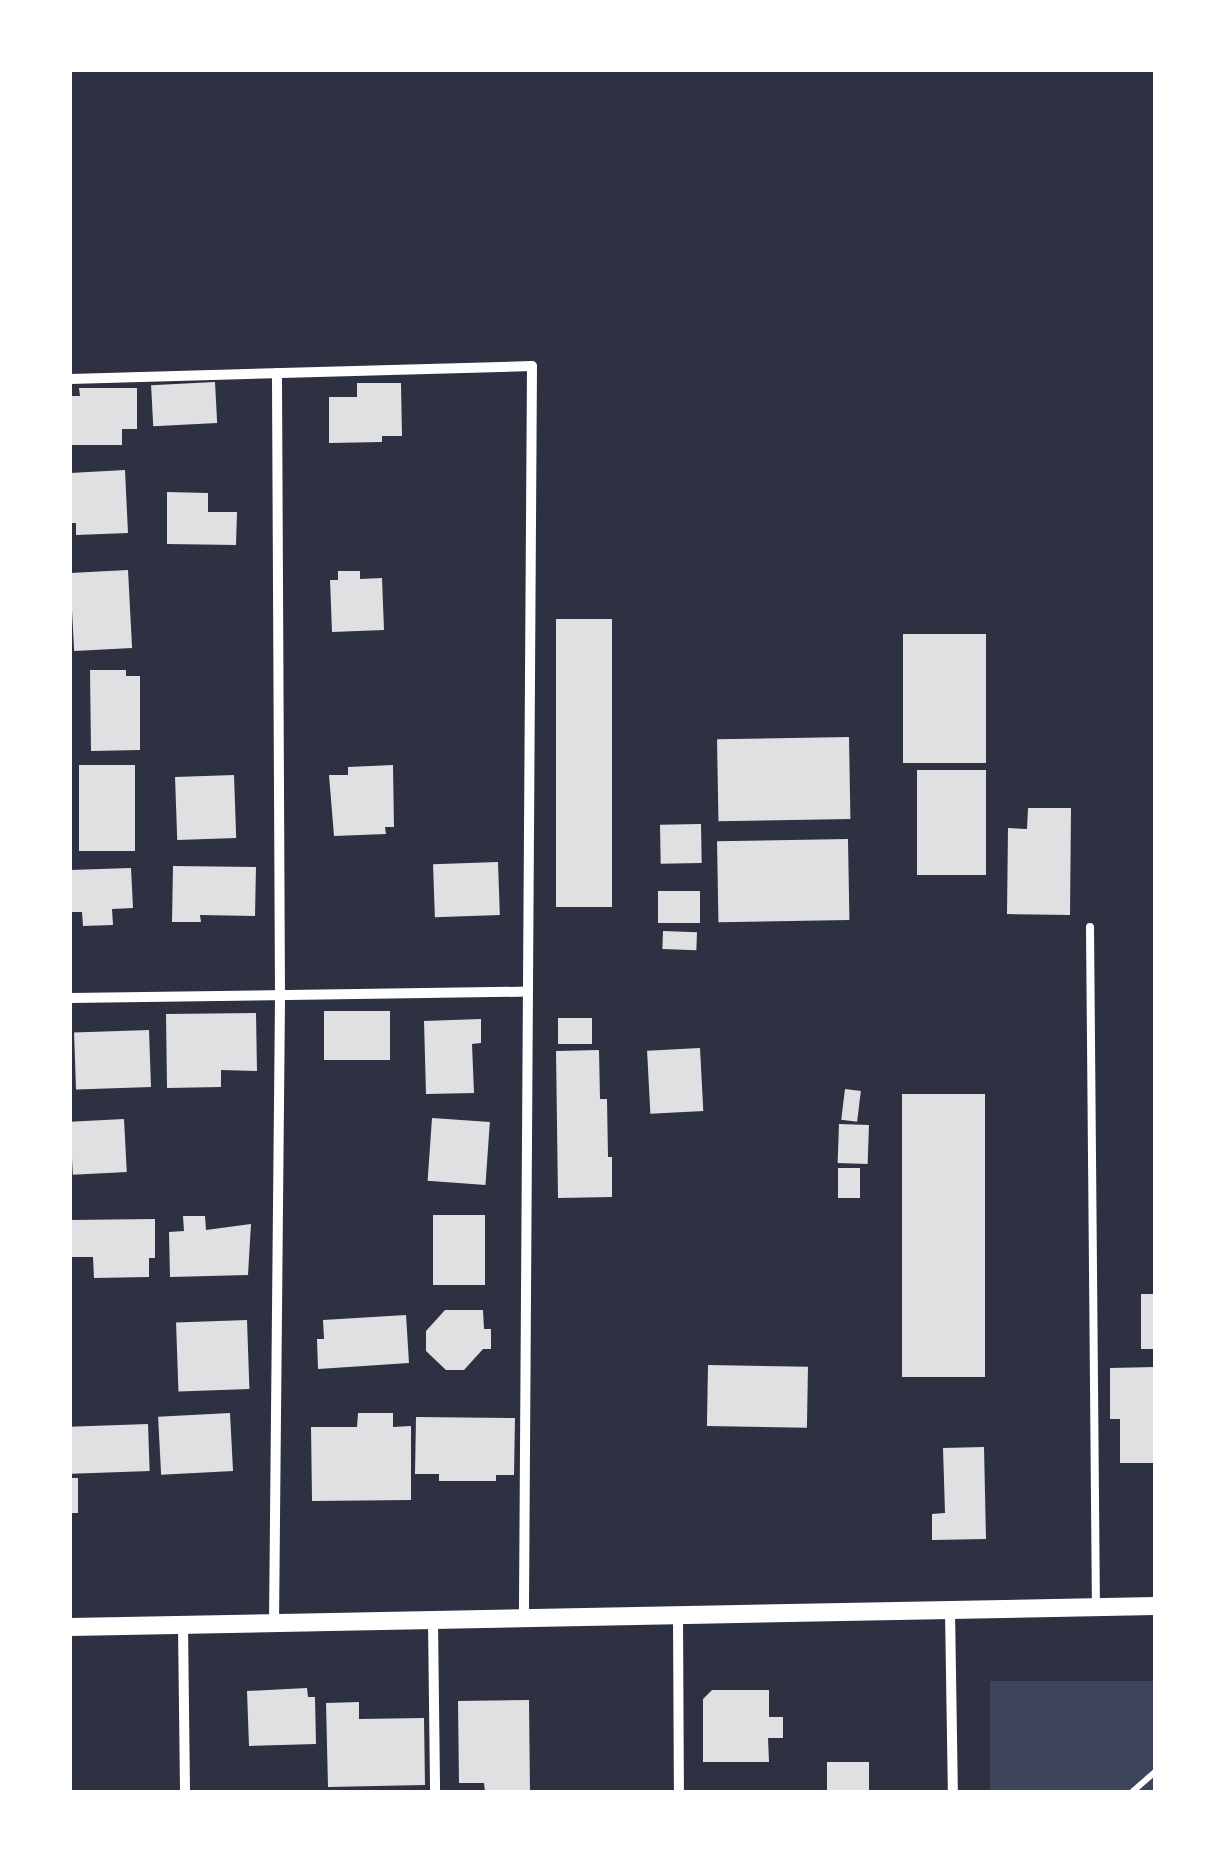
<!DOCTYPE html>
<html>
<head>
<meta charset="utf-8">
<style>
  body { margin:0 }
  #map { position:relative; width:1225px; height:1862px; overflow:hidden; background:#2d3142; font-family:"Varela Round",sans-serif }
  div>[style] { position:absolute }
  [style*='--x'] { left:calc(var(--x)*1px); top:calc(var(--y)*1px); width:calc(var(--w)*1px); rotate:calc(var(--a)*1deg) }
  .green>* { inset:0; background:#3c4559; transform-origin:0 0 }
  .building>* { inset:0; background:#e0e0e3; transform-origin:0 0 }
  .path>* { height:6px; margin:-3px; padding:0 3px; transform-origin:3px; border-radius:3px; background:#fff }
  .service>* { height:8px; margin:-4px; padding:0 4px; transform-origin:4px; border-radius:4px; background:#fff }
  .minor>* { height:10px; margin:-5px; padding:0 5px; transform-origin:5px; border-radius:5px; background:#fff }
  .tertiary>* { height:18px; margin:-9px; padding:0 9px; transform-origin:9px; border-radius:9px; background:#fff }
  span { translate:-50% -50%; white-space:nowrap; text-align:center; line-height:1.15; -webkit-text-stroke:8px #fff; paint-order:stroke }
  .frame { position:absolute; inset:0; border:72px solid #fff; pointer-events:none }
</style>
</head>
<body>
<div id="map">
  <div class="green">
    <i style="left:1155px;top:1681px;width:111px;height:165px;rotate:90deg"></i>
  </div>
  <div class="building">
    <i style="left:215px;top:382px;width:41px;height:64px;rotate:87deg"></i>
    <i style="clip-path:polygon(357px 383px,401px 383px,402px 436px,382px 436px,382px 442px,329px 443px,329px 397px,357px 397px)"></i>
    <i style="clip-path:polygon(79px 388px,137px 388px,137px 429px,122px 429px,122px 445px,70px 445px,70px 396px,80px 396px)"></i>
    <i style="clip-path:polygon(125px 470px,128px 533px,76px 535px,76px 523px,70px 523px,70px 473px)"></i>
    <i style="clip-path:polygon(167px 492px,208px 493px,208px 512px,237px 512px,236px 545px,167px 544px)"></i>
    <i style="left:128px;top:570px;width:78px;height:58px;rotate:87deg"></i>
    <i style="clip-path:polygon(338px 571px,360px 571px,360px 579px,382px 578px,384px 630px,332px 632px,330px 580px,338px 580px)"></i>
    <i style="left:556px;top:619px;width:56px;height:288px"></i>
    <i style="left:986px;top:634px;width:129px;height:83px;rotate:90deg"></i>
    <i style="clip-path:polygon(90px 670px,126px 670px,126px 676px,140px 676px,140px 750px,91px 751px)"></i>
    <i style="left:849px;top:737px;width:82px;height:132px;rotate:89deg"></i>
    <i style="left:79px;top:765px;width:56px;height:86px"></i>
    <i style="clip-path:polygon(393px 765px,394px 827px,385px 827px,386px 834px,334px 836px,329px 775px,348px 775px,348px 767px)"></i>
    <i style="left:917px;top:770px;width:69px;height:105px"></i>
    <i style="left:234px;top:775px;width:63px;height:59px;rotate:88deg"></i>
    <i style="clip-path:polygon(1028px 808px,1071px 808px,1070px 915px,1007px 914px,1008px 828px,1027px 829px)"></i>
    <i style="left:701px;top:824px;width:39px;height:41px;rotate:89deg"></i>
    <i style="left:848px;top:839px;width:81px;height:131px;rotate:89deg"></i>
    <i style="left:498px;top:862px;width:53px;height:65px;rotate:88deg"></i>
    <i style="clip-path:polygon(173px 866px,256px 867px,255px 916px,200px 915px,201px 922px,172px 922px)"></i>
    <i style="clip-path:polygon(131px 868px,133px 908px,112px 909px,113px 925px,83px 926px,82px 912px,70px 912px,70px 870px)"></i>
    <i style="left:658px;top:891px;width:42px;height:32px"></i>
    <i style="left:663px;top:931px;width:34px;height:18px;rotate:2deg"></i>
    <i style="left:390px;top:1011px;width:49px;height:66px;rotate:90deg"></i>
    <i style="clip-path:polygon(256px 1013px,257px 1071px,221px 1070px,221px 1087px,167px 1088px,166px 1014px)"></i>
    <i style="left:592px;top:1018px;width:26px;height:34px;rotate:90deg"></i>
    <i style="clip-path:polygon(481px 1019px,481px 1043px,472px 1044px,474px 1093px,426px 1094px,424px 1021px)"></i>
    <i style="left:149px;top:1030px;width:57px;height:75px;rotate:88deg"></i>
    <i style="left:700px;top:1048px;width:63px;height:53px;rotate:87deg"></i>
    <i style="clip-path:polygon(599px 1050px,600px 1099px,607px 1099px,608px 1157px,612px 1157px,612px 1197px,558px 1198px,556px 1051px)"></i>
    <i style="left:845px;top:1089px;width:16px;height:31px;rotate:7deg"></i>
    <i style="left:902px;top:1094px;width:83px;height:283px"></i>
    <i style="left:432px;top:1118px;width:58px;height:63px;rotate:4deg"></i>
    <i style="left:124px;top:1119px;width:53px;height:54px;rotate:87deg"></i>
    <i style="left:839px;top:1124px;width:30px;height:39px;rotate:2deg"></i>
    <i style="left:838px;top:1168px;width:22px;height:30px"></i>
    <i style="left:485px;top:1215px;width:70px;height:52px;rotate:90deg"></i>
    <i style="clip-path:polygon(183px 1216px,205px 1216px,206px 1230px,251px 1224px,248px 1275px,170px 1277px,169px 1232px,184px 1231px)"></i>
    <i style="clip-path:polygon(155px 1219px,155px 1258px,149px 1258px,149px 1277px,94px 1278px,93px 1257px,70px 1257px,70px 1220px)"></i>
    <i style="left:1155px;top:1294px;width:55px;height:14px;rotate:90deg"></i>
    <i style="clip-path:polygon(445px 1310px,483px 1310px,484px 1329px,491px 1329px,491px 1349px,483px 1349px,464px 1370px,446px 1370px,426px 1351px,426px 1331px)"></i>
    <i style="clip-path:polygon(406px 1315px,409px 1363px,318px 1369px,317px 1339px,324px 1339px,323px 1320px)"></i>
    <i style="left:247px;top:1320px;width:69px;height:71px;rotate:88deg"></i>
    <i style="left:708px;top:1365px;width:100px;height:61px;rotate:1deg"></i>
    <i style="clip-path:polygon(1155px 1367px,1155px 1463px,1120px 1463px,1120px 1419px,1110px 1419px,1110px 1368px)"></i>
    <i style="left:230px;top:1413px;width:58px;height:72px;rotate:87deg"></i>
    <i style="clip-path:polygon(358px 1413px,393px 1413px,393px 1427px,411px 1426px,411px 1500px,312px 1501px,311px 1427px,357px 1427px)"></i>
    <i style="clip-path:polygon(416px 1417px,515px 1418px,514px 1475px,496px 1475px,496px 1481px,439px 1481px,439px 1474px,415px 1474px)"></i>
    <i style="left:148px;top:1424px;width:47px;height:78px;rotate:88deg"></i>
    <i style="clip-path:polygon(984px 1447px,986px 1539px,932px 1540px,932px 1514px,945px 1513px,943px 1448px)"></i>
    <i style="left:70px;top:1478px;width:8px;height:35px"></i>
    <i style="clip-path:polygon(307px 1688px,308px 1697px,315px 1697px,316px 1744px,249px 1746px,247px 1691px)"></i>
    <i style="clip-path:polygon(712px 1690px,769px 1690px,769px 1717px,783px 1717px,783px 1738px,768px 1738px,769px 1762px,703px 1762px,703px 1699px)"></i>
    <i style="clip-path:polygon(529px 1700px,530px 1792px,485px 1792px,484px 1783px,459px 1783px,458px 1701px)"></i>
    <i style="clip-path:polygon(359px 1702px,359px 1719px,424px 1718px,425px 1785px,328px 1787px,326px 1703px)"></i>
    <i style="left:869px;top:1762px;width:30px;height:42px;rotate:90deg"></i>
  </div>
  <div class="path">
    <i style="--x:1132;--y:1792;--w:30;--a:-41"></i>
  </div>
  <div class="service">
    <i style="--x:1090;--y:927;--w:681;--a:89.5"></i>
  </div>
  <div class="minor">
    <i style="--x:70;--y:379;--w:462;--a:-1.6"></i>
    <i style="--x:532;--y:366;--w:1253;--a:90.37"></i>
    <i style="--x:70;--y:998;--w:458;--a:-0.8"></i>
    <i style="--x:950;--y:1610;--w:182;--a:89.1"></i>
    <i style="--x:678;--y:1616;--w:176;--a:89.7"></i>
    <i style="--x:433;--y:1621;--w:171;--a:89.3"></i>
    <i style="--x:274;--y:1624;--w:629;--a:-89.45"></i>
    <i style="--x:280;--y:995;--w:622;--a:-90.28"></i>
    <i style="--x:183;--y:1626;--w:166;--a:89.3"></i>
  </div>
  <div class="tertiary">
    <i style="--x:70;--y:1627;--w:1085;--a:-1.11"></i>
  </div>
  <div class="frame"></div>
</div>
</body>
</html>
